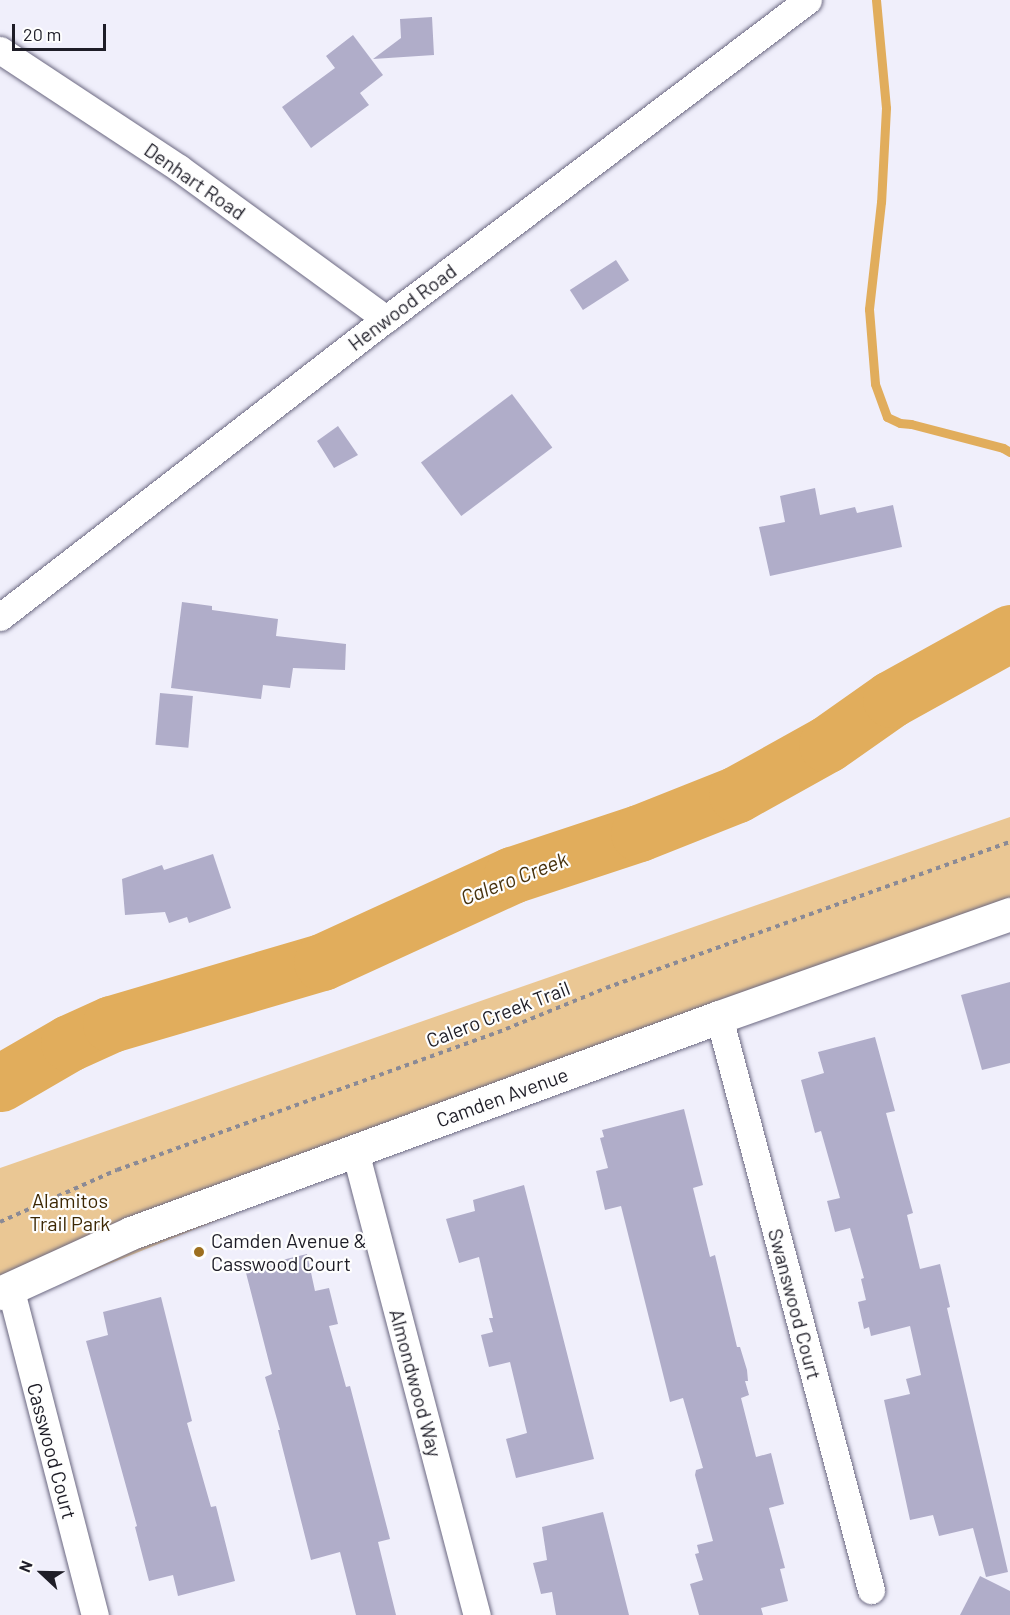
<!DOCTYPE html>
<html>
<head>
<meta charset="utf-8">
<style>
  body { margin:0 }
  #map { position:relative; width:1010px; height:1615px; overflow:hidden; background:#f0effb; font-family:Barlow,sans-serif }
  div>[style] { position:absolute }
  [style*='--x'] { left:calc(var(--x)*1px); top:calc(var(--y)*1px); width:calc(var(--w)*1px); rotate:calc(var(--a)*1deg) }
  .green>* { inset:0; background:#eac794 }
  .stream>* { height:9px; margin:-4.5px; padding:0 4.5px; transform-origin:4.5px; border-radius:4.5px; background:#e1ad5c }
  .river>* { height:57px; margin:-28.5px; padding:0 28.5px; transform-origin:28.5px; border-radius:28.5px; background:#e1ad5c }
  .building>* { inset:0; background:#b0adc9; transform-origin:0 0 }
  .path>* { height:4px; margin-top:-2px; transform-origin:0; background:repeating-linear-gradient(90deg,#8b8a95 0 4.5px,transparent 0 9px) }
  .roads { filter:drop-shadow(0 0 2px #6b6881) drop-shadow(0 0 2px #6b6881) }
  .minor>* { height:27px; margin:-13.5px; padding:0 13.5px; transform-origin:13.5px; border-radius:13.5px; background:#fff }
  .tertiary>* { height:33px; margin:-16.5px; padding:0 16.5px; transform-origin:16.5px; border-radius:16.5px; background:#fff }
  .dots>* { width:16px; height:16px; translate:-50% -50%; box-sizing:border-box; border:3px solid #fefefe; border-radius:50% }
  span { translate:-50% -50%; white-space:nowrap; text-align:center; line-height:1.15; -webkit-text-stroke:4.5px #fefefe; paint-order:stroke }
  .street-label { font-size:20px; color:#1e1d27 }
  .park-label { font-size:20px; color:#3c2703 }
  .poi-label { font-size:20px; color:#1e1d27 }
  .left { translate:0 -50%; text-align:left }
  .water-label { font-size:21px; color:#48330f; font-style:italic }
  .north { position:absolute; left:12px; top:1543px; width:60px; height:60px; -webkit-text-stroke:4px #fefefe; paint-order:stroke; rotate:292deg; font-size:16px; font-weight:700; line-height:24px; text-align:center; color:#1e1d27 }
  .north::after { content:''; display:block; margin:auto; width:21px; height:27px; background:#1e1d27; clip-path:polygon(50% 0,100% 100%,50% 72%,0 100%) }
  .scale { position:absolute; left:12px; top:24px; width:94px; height:27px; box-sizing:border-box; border:3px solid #1e1d27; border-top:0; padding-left:8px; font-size:18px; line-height:21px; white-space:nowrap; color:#1e1d27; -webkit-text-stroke:4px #fefefe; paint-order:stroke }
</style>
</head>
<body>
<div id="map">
  <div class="green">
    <i style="clip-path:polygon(1010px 817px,1010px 900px,0 1308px,0 1168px)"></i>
  </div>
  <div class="stream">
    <i style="--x:876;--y:0;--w:108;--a:84.7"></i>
    <i style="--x:886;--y:108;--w:94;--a:93"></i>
    <i style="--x:881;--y:202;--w:108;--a:96.4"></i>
    <i style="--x:869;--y:309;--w:75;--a:85.4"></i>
    <i style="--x:875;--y:384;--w:35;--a:70"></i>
    <i style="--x:887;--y:417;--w:14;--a:25"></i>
    <i style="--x:900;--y:423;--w:11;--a:5"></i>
    <i style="--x:911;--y:424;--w:95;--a:14.6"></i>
    <i style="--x:1003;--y:448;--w:8;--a:30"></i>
  </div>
  <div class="river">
    <i style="--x:0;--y:1083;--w:80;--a:-30.1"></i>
    <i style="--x:69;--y:1043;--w:46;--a:-24.3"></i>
    <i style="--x:111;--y:1024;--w:220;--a:-16.4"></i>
    <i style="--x:322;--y:962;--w:209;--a:-24.6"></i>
    <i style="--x:512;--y:875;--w:134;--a:-18.3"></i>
    <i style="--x:639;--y:833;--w:105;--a:-21.7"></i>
    <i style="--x:737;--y:794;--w:103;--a:-29.1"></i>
    <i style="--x:827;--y:744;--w:78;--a:-35.1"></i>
    <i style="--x:891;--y:699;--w:136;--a:-29"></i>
  </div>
  <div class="building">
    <i style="clip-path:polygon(432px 17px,434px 55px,373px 59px,401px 38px,400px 19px)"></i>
    <i style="clip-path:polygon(353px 35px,383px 75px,360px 93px,369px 105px,311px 148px,282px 107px,335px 68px,326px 56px)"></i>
    <i style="left:616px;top:260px;width:24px;height:55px;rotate:57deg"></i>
    <i style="left:512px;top:394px;width:67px;height:114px;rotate:53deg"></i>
    <i style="clip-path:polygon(338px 426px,358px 455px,334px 468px,317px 441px)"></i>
    <i style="clip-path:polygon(815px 488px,820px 515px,855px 507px,857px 513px,893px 505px,902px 547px,770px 576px,759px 527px,785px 522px,780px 496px)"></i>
    <i style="clip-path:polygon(182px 602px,212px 606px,212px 610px,278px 619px,276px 636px,346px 644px,345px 670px,293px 668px,290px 688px,263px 685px,261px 699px,171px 688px)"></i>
    <i style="left:160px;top:693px;width:33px;height:52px;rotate:5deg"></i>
    <i style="clip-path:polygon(213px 854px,231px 908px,189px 923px,187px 917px,169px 923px,165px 912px,125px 915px,122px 879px,162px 865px,164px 870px)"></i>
    <i style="clip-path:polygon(1010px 982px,1010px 1063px,982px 1070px,961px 995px)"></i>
    <i style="clip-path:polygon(875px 1037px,895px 1111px,886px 1113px,913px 1213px,907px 1215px,920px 1269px,940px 1264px,950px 1307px,947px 1308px,1008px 1572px,986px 1577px,973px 1528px,939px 1536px,933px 1515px,910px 1520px,884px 1400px,910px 1394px,906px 1379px,921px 1375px,910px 1326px,871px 1336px,869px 1327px,864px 1329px,858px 1302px,866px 1300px,861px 1279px,864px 1278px,850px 1228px,835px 1232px,827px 1201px,840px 1198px,821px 1131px,815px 1133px,801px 1080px,824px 1073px,818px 1052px)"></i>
    <i style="clip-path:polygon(684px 1109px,703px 1185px,693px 1188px,710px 1257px,715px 1255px,737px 1347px,740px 1347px,747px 1370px,748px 1381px,745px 1381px,749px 1395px,741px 1398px,756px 1457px,771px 1453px,784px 1504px,769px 1508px,785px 1568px,780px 1569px,788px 1601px,761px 1608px,763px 1615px,699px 1615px,690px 1584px,703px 1580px,695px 1554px,699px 1553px,697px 1545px,713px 1541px,695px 1475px,696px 1470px,703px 1468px,683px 1398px,670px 1402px,621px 1206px,605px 1210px,596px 1171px,608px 1168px,600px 1138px,604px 1137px,602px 1130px)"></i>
    <i style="clip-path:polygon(524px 1185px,594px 1459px,516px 1478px,506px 1439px,527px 1433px,510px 1362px,489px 1367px,481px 1335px,493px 1332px,489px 1318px,493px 1318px,479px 1257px,459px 1263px,446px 1219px,475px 1211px,473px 1200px)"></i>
    <i style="clip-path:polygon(307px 1254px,315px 1291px,329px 1288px,338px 1324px,329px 1326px,346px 1387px,350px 1386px,390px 1539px,378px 1542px,396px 1615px,356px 1615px,340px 1552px,311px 1560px,278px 1430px,280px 1430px,265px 1377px,272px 1374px,245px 1269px)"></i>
    <i style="clip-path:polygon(161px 1297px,192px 1421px,187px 1423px,211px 1507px,216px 1506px,235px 1581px,178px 1596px,173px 1575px,149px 1581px,135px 1527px,137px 1526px,86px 1341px,108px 1335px,103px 1312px)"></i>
    <i style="clip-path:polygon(603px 1512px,629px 1615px,556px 1615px,552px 1592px,541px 1594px,533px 1563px,547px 1560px,542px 1527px)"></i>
    <i style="clip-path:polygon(980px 1576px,1010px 1591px,1010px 1615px,960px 1615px)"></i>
  </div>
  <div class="path">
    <i style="--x:0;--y:1222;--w:128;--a:-24"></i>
    <i style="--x:117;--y:1170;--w:414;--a:-19.9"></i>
    <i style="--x:506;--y:1029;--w:108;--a:-22.3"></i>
    <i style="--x:606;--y:988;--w:430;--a:-19.9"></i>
  </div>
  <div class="roads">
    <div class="minor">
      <i style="--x:0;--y:50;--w:214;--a:33.4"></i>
      <i style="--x:179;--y:168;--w:256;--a:36.1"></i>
      <i style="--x:0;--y:617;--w:488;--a:-37.7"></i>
      <i style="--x:386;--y:319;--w:529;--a:-37.09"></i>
      <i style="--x:719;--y:1017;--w:593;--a:75.14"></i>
      <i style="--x:355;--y:1151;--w:480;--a:75.3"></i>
      <i style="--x:10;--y:1287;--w:339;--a:75.5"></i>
    </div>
    <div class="tertiary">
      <i style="--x:0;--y:1293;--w:144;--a:-24.6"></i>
      <i style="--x:131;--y:1233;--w:626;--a:-20.17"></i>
      <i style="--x:719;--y:1017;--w:309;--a:-19.5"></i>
    </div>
  </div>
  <div class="dots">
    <i style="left:199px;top:1252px;background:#9d6f20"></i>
  </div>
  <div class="street-label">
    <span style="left:195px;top:181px;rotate:35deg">Denhart Road</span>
    <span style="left:402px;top:307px;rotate:-37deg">Henwood Road</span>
    <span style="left:498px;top:1014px;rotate:-21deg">Calero Creek Trail</span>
    <span style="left:502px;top:1097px;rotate:-20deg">Camden Avenue</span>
    <span style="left:795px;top:1304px;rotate:75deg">Swanswood Court</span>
    <span style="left:416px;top:1383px;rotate:75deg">Almondwood Way</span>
    <span style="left:52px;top:1451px;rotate:75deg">Casswood Court</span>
  </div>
  <div class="park-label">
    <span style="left:70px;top:1212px">Alamitos<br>Trail Park</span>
  </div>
  <div class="poi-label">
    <span class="left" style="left:211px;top:1252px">Camden Avenue &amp;<br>Casswood Court</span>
  </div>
  <div class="water-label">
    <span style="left:514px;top:878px;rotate:-21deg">Calero Creek</span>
  </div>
  <div class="north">N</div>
  <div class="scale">20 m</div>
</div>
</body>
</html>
